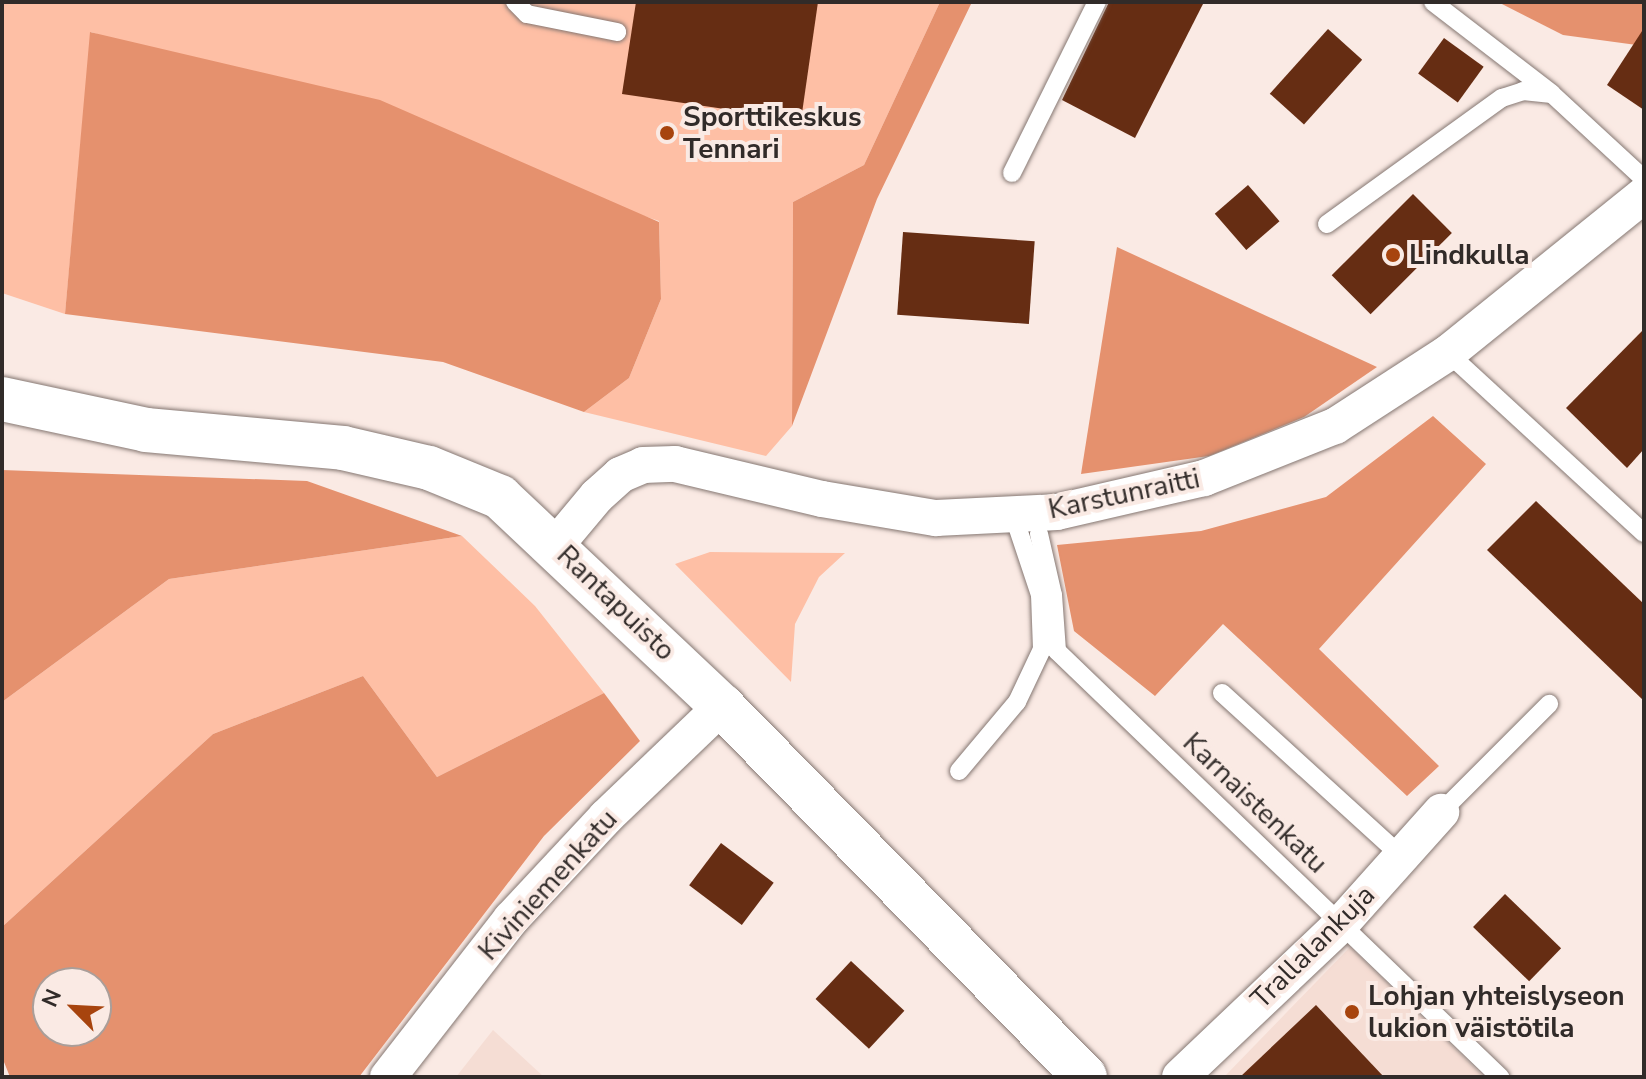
<!DOCTYPE html>
<html>
<head>
<meta charset="utf-8">
<style>
  body { margin:0 }
  #map { position:relative; width:1646px; height:1079px; overflow:hidden; background:#faeae4; font-family:"Nunito Sans",sans-serif }
  div>[style] { position:absolute }
  [style*='--x'] { left:calc(var(--x)*1px); top:calc(var(--y)*1px); width:calc(var(--w)*1px); rotate:calc(var(--a)*1deg) }
  .built>* { inset:0; background:#f5ddd4 }
  .green>* { inset:0; background:#febfa5 }
  .forest>* { inset:0; background:#e5916e }
  .building>* { inset:0; background:#662d13; transform-origin:0 0 }
  .roads { filter:drop-shadow(0 0 2px #857772) drop-shadow(0 0 2px #857772) }
  .service>* { height:18px; margin:-9px; padding:0 9px; transform-origin:9px; border-radius:9px; background:#fff }
  .minor>* { height:36px; margin:-18px; padding:0 18px; transform-origin:18px; border-radius:18px; background:#fff }
  .tertiary>* { height:44px; margin:-22px; padding:0 22px; transform-origin:22px; border-radius:22px; background:#fff }
  .dots>* { width:22px; height:22px; translate:-50% -50%; box-sizing:border-box; border:4px solid #faeae4; border-radius:50% }
  span { translate:-50% -50%; white-space:nowrap; text-align:center; line-height:1.15; -webkit-text-stroke:8px #faeae4; paint-order:stroke }
  .poi-label { font-size:28px; color:#312b29; font-weight:700 }
  .left { translate:0 -50%; text-align:left }
  .street-label { font-size:28px; color:#312b29 }
  .frame { position:absolute; inset:0; border:4px solid #312b29; pointer-events:none }
  .north { position:absolute; left:32px; top:967px; width:80px; height:80px; box-sizing:border-box; background:#faeae4; border:2px solid #aa9e99; border-radius:50%; rotate:294deg; font-size:22px; font-weight:700; line-height:32px; text-align:center; color:#312b29 }
  .north::after { content:''; display:block; margin:auto; width:28px; height:36px; background:#a7440e; clip-path:polygon(50% 0,100% 100%,50% 72%,0 100%) }
</style>
</head>
<body>
<div id="map">
  <div class="built">
    <i style="clip-path:polygon(1350px 947px,1484px 1077px,1224px 1077px)"></i>
    <i style="clip-path:polygon(493px 1030px,544px 1077px,456px 1077px)"></i>
  </div>
  <div class="green">
    <i style="clip-path:polygon(2px 2px,940px 2px,864px 165px,793px 202px,792px 426px,766px 456px,584px 412px,629px 378px,661px 299px,659px 221px,91px 32px,65px 314px,2px 293px)"></i>
    <i style="clip-path:polygon(462px 536px,535px 606px,604px 693px,437px 777px,363px 676px,213px 734px,2px 927px,2px 702px,169px 579px)"></i>
    <i style="clip-path:polygon(710px 552px,845px 553px,819px 577px,795px 624px,791px 682px,675px 564px)"></i>
  </div>
  <div class="forest">
    <i style="clip-path:polygon(940px 2px,972px 2px,877px 199px,792px 426px,793px 202px,864px 165px)"></i>
    <i style="clip-path:polygon(1498px 2px,1644px 2px,1644px 46px,1563px 35px)"></i>
    <i style="clip-path:polygon(90px 32px,380px 100px,659px 222px,661px 299px,629px 378px,584px 412px,443px 362px,65px 314px)"></i>
    <i style="clip-path:polygon(1117px 247px,1377px 367px,1304px 417px,1209px 456px,1081px 474px)"></i>
    <i style="clip-path:polygon(1433px 416px,1486px 464px,1319px 649px,1439px 766px,1407px 796px,1223px 624px,1155px 696px,1074px 631px,1057px 545px,1201px 531px,1326px 497px)"></i>
    <i style="clip-path:polygon(2px 470px,307px 481px,462px 536px,169px 579px,2px 702px)"></i>
    <i style="clip-path:polygon(evenodd,363px 676px,437px 777px,604px 693px,640px 741px,544px 836px,359px 1077px,10px 1077px,2px 1057px,2px 927px,213px 734px,363px 676px,96px 983px,96px 1031px,48px 1031px,48px 983px,96px 983px)"></i>
  </div>
  <div class="building">
    <i style="clip-path:polygon(636px 2px,818px 2px,801px 120px,622px 94px)"></i>
    <i style="clip-path:polygon(1109px 2px,1204px 2px,1135px 138px,1062px 100px)"></i>
    <i style="clip-path:polygon(1644px 28px,1644px 110px,1607px 85px)"></i>
    <i style="left:1328px;top:29px;width:46px;height:87px;rotate:42deg"></i>
    <i style="left:1444px;top:38px;width:49px;height:44px;rotate:36deg"></i>
    <i style="left:1248px;top:185px;width:48px;height:44px;rotate:49deg"></i>
    <i style="left:1413px;top:194px;width:55px;height:115px;rotate:45deg"></i>
    <i style="left:903px;top:232px;width:132px;height:83px;rotate:4deg"></i>
    <i style="clip-path:polygon(1644px 329px,1644px 449px,1627px 468px,1566px 408px)"></i>
    <i style="clip-path:polygon(1536px 501px,1644px 604px,1644px 701px,1487px 550px)"></i>
    <i style="left:721px;top:843px;width:66px;height:53px;rotate:37deg"></i>
    <i style="left:1505px;top:894px;width:78px;height:46px;rotate:44deg"></i>
    <i style="left:851px;top:961px;width:73px;height:52px;rotate:43deg"></i>
    <i style="clip-path:polygon(1316px 1005px,1384px 1077px,1240px 1077px)"></i>
  </div>
  <div class="roads">
    <div class="service">
      <i style="--x:515;--y:2;--w:17;--a:45"></i>
      <i style="--x:527;--y:14;--w:92;--a:11.3"></i>
      <i style="--x:1433;--y:2;--w:149;--a:37.6"></i>
      <i style="--x:1012;--y:173;--w:191;--a:-63.6"></i>
      <i style="--x:1327;--y:224;--w:216;--a:-35.8"></i>
      <i style="--x:1502;--y:98;--w:22;--a:-18"></i>
      <i style="--x:1523;--y:91;--w:29;--a:6"></i>
      <i style="--x:1552;--y:94;--w:125;--a:42.7"></i>
      <i style="--x:1448;--y:353;--w:266;--a:42.6"></i>
      <i style="--x:1039;--y:534;--w:63;--a:77.1"></i>
      <i style="--x:1053;--y:595;--w:56;--a:85.9"></i>
      <i style="--x:1057;--y:651;--w:615;--a:43.88"></i>
      <i style="--x:1222;--y:693;--w:242;--a:42.3"></i>
      <i style="--x:959;--y:771;--w:90;--a:-50"></i>
      <i style="--x:1017;--y:702;--w:59;--a:-64.7"></i>
      <i style="--x:1042;--y:649;--w:54;--a:-92.1"></i>
      <i style="--x:1040;--y:595;--w:85;--a:-108.4"></i>
      <i style="--x:1441;--y:812;--w:153;--a:-45"></i>
    </div>
    <div class="minor">
      <i style="--x:556;--y:545;--w:64;--a:-50.1"></i>
      <i style="--x:597;--y:496;--w:31;--a:-42"></i>
      <i style="--x:620;--y:475;--w:25;--a:-23"></i>
      <i style="--x:643;--y:465;--w:32;--a:-2"></i>
      <i style="--x:675;--y:464;--w:151;--a:13.4"></i>
      <i style="--x:822;--y:499;--w:116;--a:9.5"></i>
      <i style="--x:936;--y:518;--w:121;--a:-2.8"></i>
      <i style="--x:1057;--y:512;--w:151;--a:-13"></i>
      <i style="--x:1204;--y:478;--w:141;--a:-21.7"></i>
      <i style="--x:1335;--y:426;--w:135;--a:-32.9"></i>
      <i style="--x:1448;--y:353;--w:252;--a:-38.9"></i>
      <i style="--x:388;--y:1077;--w:200;--a:-52.1"></i>
      <i style="--x:511;--y:919;--w:139;--a:-47"></i>
      <i style="--x:606;--y:817;--w:161;--a:-43.7"></i>
      <i style="--x:1180;--y:1077;--w:221;--a:-43.5"></i>
      <i style="--x:1340;--y:925;--w:152;--a:-48.2"></i>
    </div>
    <div class="tertiary">
      <i style="--x:2;--y:399;--w:147;--a:12.1"></i>
      <i style="--x:146;--y:430;--w:198;--a:5.2"></i>
      <i style="--x:343;--y:448;--w:88;--a:13.1"></i>
      <i style="--x:429;--y:468;--w:77;--a:22.2"></i>
      <i style="--x:500;--y:497;--w:305;--a:43.3"></i>
      <i style="--x:722;--y:706;--w:519;--a:45.62"></i>
    </div>
  </div>
  <div class="dots">
    <i style="left:667px;top:133px;background:#a7440e"></i>
    <i style="left:1393px;top:255px;background:#a7440e"></i>
    <i style="left:1352px;top:1012px;background:#a7440e"></i>
  </div>
  <div class="poi-label">
    <span class="left" style="left:683px;top:133px">Sporttikeskus<br>Tennari</span>
    <span class="left" style="left:1409px;top:255px">Lindkulla</span>
    <span class="left" style="left:1368px;top:1012px">Lohjan yhteislyseon<br>lukion väistötila</span>
  </div>
  <div class="street-label">
    <span style="left:1124px;top:494px;rotate:-12deg">Karstunraitti</span>
    <span style="left:616px;top:603px;rotate:44deg">Rantapuisto</span>
    <span style="left:1255px;top:803px;rotate:44deg">Karnaistenkatu</span>
    <span style="left:548px;top:885px;rotate:-48deg">Kiviniemenkatu</span>
    <span style="left:1313px;top:947px;rotate:-45deg">Trallalankuja</span>
  </div>
  <div class="frame"></div>
  <div class="north">N</div>
</div>
</body>
</html>
